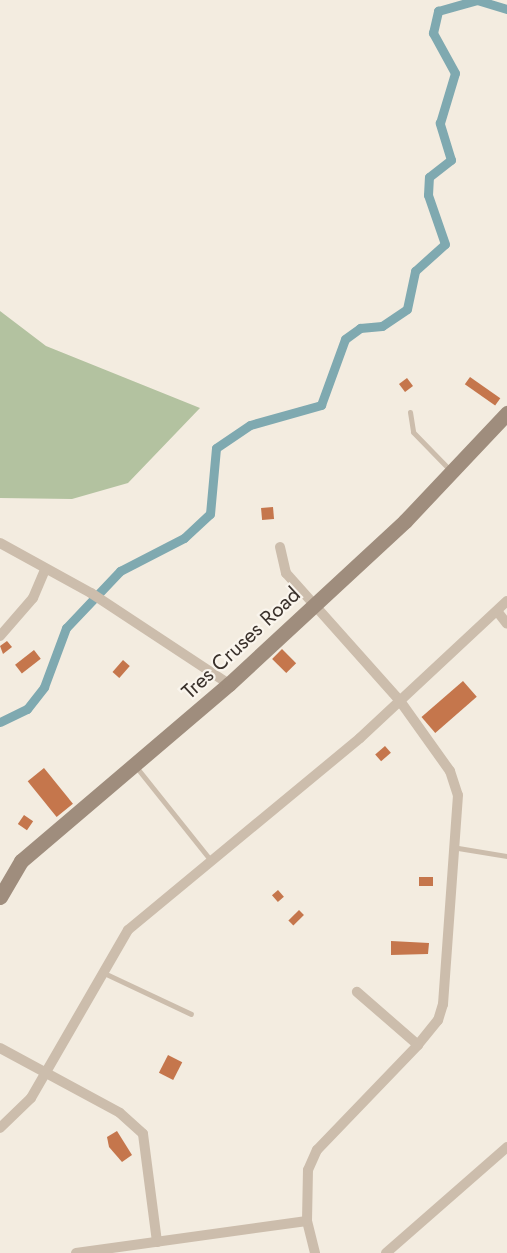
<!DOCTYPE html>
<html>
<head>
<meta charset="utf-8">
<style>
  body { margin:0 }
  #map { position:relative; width:507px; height:1253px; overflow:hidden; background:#f3ece0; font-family:Jost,sans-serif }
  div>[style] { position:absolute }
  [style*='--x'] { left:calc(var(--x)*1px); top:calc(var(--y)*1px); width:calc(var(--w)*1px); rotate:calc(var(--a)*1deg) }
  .green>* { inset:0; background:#b3c2a0 }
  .canal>* { height:9px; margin:-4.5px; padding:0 4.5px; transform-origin:4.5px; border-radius:4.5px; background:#7fa9b0 }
  .building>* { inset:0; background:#c5764c; transform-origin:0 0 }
  .lane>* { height:5px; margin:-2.5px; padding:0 2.5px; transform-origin:2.5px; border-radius:2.5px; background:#ccbdac }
  .street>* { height:10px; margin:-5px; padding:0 5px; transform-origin:5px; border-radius:5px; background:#ccbdac }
  .secondary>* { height:15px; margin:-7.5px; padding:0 7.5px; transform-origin:7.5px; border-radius:7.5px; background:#9f8d7d }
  span { translate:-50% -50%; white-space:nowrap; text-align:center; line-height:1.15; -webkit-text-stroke:4.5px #faf5ed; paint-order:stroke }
  .street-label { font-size:21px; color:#3a312b }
</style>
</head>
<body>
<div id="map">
  <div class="green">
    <i style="clip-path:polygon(0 311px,46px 346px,200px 408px,128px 483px,72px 499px,0 498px)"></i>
  </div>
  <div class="canal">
    <i style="--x:0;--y:722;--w:30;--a:-26"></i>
    <i style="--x:27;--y:709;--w:28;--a:-52"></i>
    <i style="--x:44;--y:687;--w:63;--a:-69.6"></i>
    <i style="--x:66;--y:628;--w:79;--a:-46.5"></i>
    <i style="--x:120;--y:571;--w:72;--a:-27.3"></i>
    <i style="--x:184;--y:538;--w:35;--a:-43"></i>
    <i style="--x:210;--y:514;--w:66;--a:-84.8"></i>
    <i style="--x:216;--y:448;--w:41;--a:-34.1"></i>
    <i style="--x:250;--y:425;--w:74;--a:-15.7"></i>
    <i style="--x:321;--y:405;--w:70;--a:-70"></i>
    <i style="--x:345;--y:339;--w:19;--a:-36"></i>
    <i style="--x:360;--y:328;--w:22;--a:-5"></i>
    <i style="--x:382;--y:326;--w:30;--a:-34"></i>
    <i style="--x:407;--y:309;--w:39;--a:-78"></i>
    <i style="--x:415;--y:271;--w:40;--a:-42"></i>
    <i style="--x:445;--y:244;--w:52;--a:-109.1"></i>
    <i style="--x:428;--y:195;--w:18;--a:-87"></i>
    <i style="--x:429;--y:177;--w:28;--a:-38"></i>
    <i style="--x:451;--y:160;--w:39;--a:-107"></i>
    <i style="--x:440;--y:123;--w:52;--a:-73.3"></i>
    <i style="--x:455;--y:73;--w:46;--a:-118.8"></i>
    <i style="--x:433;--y:33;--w:23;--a:-77"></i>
    <i style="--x:438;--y:11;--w:41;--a:-15.8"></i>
    <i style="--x:477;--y:0;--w:31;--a:17"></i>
  </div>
  <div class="building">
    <i style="left:470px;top:377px;width:37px;height:9px;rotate:35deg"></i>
    <i style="left:407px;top:378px;width:10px;height:10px;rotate:53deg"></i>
    <i style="left:273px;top:507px;width:12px;height:12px;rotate:85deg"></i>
    <i style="clip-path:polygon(7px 641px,12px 647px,3px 654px,0 646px)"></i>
    <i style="left:282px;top:649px;width:20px;height:14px;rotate:45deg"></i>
    <i style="left:34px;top:650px;width:11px;height:24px;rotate:52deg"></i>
    <i style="left:123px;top:660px;width:9px;height:16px;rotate:41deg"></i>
    <i style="left:463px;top:681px;width:21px;height:55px;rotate:49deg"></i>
    <i style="left:385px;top:746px;width:9px;height:13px;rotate:49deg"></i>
    <i style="left:44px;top:768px;width:46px;height:21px;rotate:51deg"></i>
    <i style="left:24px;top:815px;width:11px;height:11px;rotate:34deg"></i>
    <i style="left:419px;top:877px;width:14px;height:9px"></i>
    <i style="left:278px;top:890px;width:9px;height:8px;rotate:49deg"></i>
    <i style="left:299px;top:910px;width:7px;height:15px;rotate:45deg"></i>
    <i style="clip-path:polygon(391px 941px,429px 943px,428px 954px,391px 955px)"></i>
    <i style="left:168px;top:1055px;width:16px;height:20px;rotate:27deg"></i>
    <i style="clip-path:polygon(117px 1131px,132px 1155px,122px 1162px,109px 1147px,107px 1137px)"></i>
  </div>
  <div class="lane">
    <i style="--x:410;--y:412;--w:20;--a:81"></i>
    <i style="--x:413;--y:432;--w:54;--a:45.7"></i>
    <i style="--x:137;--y:768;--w:120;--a:51.4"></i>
    <i style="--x:458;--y:848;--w:50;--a:9.3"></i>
    <i style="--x:104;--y:973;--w:96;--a:25.2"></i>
  </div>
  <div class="street">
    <i style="--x:0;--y:543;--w:104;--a:28.8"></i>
    <i style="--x:91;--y:593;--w:165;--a:33.4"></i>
    <i style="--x:280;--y:547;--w:27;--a:77"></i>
    <i style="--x:286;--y:573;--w:171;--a:48.3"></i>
    <i style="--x:400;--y:701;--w:86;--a:54.5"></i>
    <i style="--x:450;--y:771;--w:25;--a:72"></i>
    <i style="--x:458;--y:795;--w:210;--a:94.1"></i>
    <i style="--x:443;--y:1004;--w:17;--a:107"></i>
    <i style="--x:438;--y:1020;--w:32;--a:129"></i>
    <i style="--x:497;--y:611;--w:16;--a:52"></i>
    <i style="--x:0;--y:636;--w:50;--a:-49"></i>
    <i style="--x:33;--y:598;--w:30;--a:-67"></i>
    <i style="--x:0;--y:1048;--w:136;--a:28.4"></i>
    <i style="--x:120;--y:1113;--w:31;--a:42"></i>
    <i style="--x:143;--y:1134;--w:109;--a:82.6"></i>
    <i style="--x:0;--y:1128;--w:43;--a:-44.1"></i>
    <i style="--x:31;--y:1098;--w:194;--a:-60"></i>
    <i style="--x:128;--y:930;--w:301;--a:-39.6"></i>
    <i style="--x:360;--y:738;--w:201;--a:-43"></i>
    <i style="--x:76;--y:1253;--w:233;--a:-7.9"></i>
    <i style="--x:315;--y:1253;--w:33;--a:-104"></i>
    <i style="--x:307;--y:1221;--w:51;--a:-88.9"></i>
    <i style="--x:308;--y:1170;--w:22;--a:-66"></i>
    <i style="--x:317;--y:1150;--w:146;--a:-46.1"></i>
    <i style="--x:418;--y:1045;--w:81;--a:-139"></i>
    <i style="--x:386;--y:1253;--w:161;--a:-41.2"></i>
  </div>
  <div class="secondary">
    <i style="--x:0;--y:897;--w:42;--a:-59.7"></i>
    <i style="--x:21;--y:861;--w:273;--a:-40.4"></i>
    <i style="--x:229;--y:684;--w:240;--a:-42.8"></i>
    <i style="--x:405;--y:521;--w:149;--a:-46.6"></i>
  </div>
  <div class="street-label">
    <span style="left:241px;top:643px;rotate:-43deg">Tres Cruses Road</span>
  </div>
</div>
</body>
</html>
